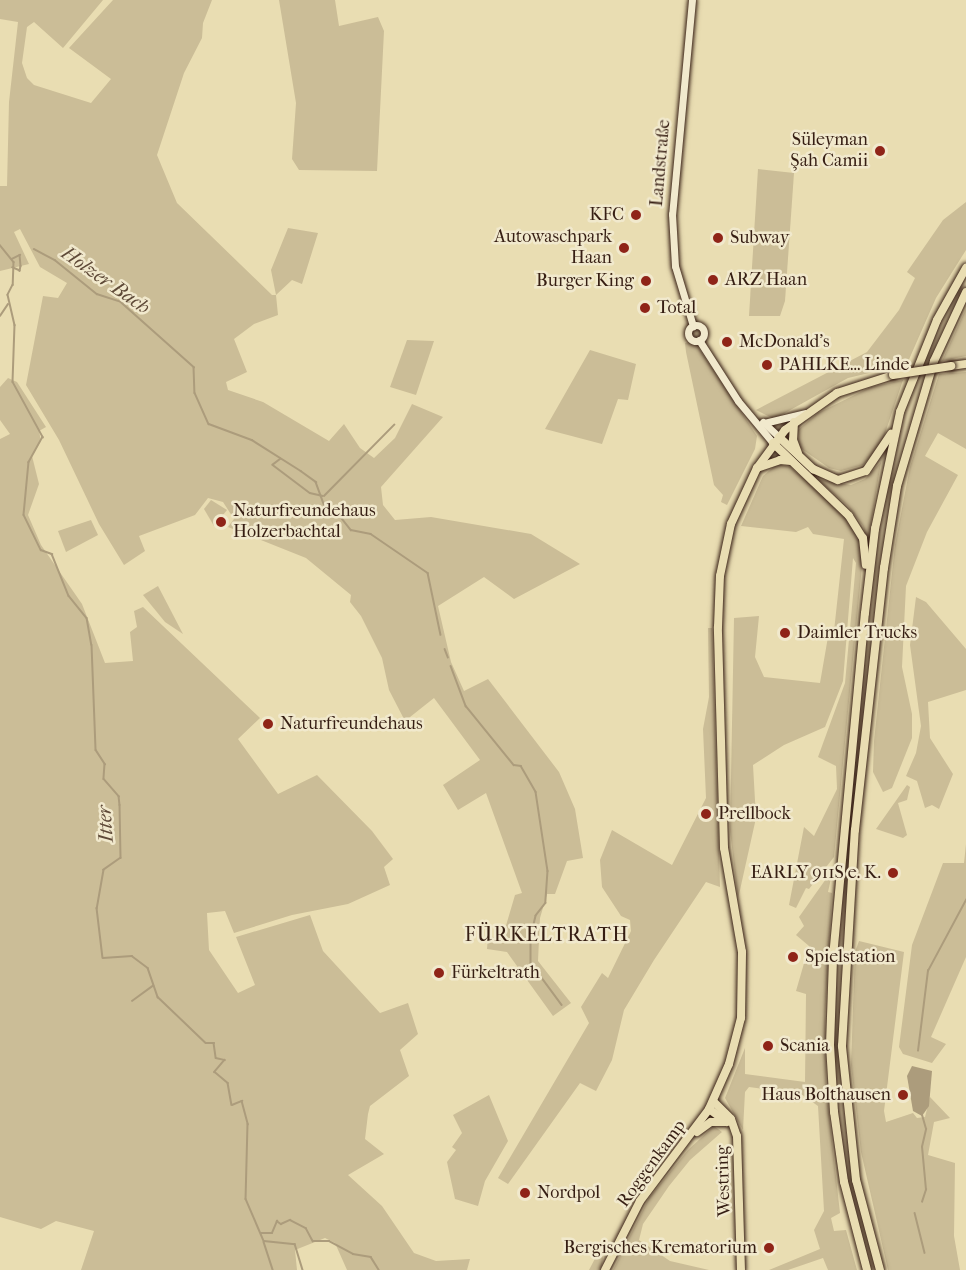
<!DOCTYPE html>
<html>
<head>
<meta charset="utf-8">
<style>
  body { margin:0 }
  #map { position:relative; width:966px; height:1270px; overflow:hidden; background:#e9ddb2; font-family:"IM FELL French Canon",serif }
  div>[style] { position:absolute }
  [style*='--x'] { left:calc(var(--x)*1px); top:calc(var(--y)*1px); width:calc(var(--w)*1px); rotate:calc(var(--a)*1deg) }
  .green>* { inset:0; background:#cbbd97 }
  .water>* { inset:0; background:#ac9c7c }
  .stream>* { height:1.5px; margin:-0.75px; padding:0 0.75px; transform-origin:0.75px; border-radius:0.75px; background:#ac9c7c }
  .roads { filter:drop-shadow(0 0 2px #361e13) drop-shadow(0 0 2px #361e13) }
  .secondary>* { height:7px; margin:-3.5px; padding:0 3.5px; transform-origin:3.5px; border-radius:3.5px; background:#f1e9cd }
  .secondary>.ring { margin:-3.5px; padding:0; box-sizing:content-box; background:none; border:7px solid #f1e9cd; border-radius:50% }
  .primary>* { height:8px; margin:-4px; padding:0 4px; transform-origin:4px; border-radius:4px; background:#e9ddb2 }
  .highway>* { height:8px; margin:-4px; padding:0 4px; transform-origin:4px; border-radius:4px; background:#e9ddb2 }
  .bridges { filter:drop-shadow(0 0 2px #361e13) drop-shadow(0 0 2px #361e13) }
  .primary-bridge>* { height:8px; margin:-4px; padding:0 4px; transform-origin:4px; border-radius:4px; background:#e9ddb2 }
  .dots>* { width:16px; height:16px; translate:-50% -50%; box-sizing:border-box; border:3px solid #f1e9cd; border-radius:50% }
  span { translate:-50% -50%; white-space:nowrap; text-align:center; line-height:1.15; -webkit-text-stroke:5px #f1e9cd; paint-order:stroke }
  .poi-label { font-size:18px; color:#361e13 }
  .right { translate:-100% -50%; text-align:right }
  .left { translate:0 -50%; text-align:left }
  .street-label { font-size:18px; color:#361e13 }
  .water-label { font-size:20px; color:#5f4a38; font-style:italic }
  .neighbourhood-label { font-size:20px; color:#361e13; letter-spacing:1.5px }
</style>
</head>
<body>
<div id="map">
  <div class="green">
    <i style="clip-path:polygon(0 0,103px 0,63px 48px,34px 22px,27px 27px,22px 63px,27px 78px,34px 85px,91px 103px,111px 79px,69px 48px,113px 0,212px 0,203px 23px,202px 38px,184px 73px,157px 155px,177px 203px,272px 295px,276px 295px,271px 270px,288px 228px,318px 233px,302px 284px,292px 280px,276px 295px,278px 315px,254px 324px,234px 339px,247px 372px,226px 382px,228px 390px,263px 402px,329px 441px,344px 424px,360px 448px,374px 458px,395px 438px,412px 404px,443px 417px,381px 487px,383px 505px,395px 520px,431px 517px,531px 534px,580px 564px,514px 599px,484px 577px,438px 606px,451px 662px,464px 691px,488px 679px,559px 772px,575px 809px,583px 858px,567px 861px,555px 894px,547px 894px,540px 918px,538px 961px,571px 1003px,553px 1016px,507px 952px,487px 949px,488px 936px,502px 939px,515px 895px,522px 893px,486px 793px,458px 810px,443px 785px,480px 760px,434px 698px,405px 721px,389px 690px,382px 658px,361px 616px,350px 602px,351px 595px,306px 558px,228px 527px,234px 519px,223px 502px,208px 498px,195px 515px,139px 536px,145px 551px,124px 565px,99px 524px,59px 440px,26px 385px,43px 296px,58px 298px,67px 283px,40px 267px,20px 229px,14px 232px,29px 264px,0 271px,0 186px,7px 186px,9px 102px,18px 22px,0 19px)"></i>
    <i style="clip-path:polygon(279px 0,335px 0,339px 26px,378px 17px,384px 31px,377px 171px,299px 170px,292px 159px,296px 103px)"></i>
    <i style="clip-path:polygon(758px 169px,794px 173px,785px 301px,780px 316px,749px 316px)"></i>
    <i style="clip-path:polygon(966px 202px,966px 250px,936px 298px,907px 364px,848px 378px,774px 419px,756px 410px,867px 352px,899px 310px,915px 278px,907px 272px,943px 220px)"></i>
    <i style="clip-path:polygon(966px 309px,966px 356px,942px 361px,963px 315px)"></i>
    <i style="clip-path:polygon(407px 340px,434px 341px,416px 395px,390px 387px)"></i>
    <i style="clip-path:polygon(689px 342px,698px 347px,757px 436px,755px 449px,727px 505px,721px 502px,723px 495px,714px 485px,686px 352px,685px 343px)"></i>
    <i style="clip-path:polygon(590px 350px,636px 364px,628px 400px,618px 399px,602px 444px,545px 429px)"></i>
    <i style="clip-path:polygon(966px 372px,966px 449px,938px 433px,925px 456px,958px 475px,927px 532px,906px 586px,902px 667px,912px 714px,912px 738px,892px 788px,883px 792px,873px 772px,874px 741px,895px 545px,910px 467px,939px 374px)"></i>
    <i style="clip-path:polygon(8px 378px,17px 382px,46px 427px,39px 431px,41px 441px,32px 456px,39px 484px,28px 515px,41px 545px,82px 604px,105px 663px,133px 661px,130px 632px,137px 627px,134px 611px,143px 607px,260px 718px,238px 739px,278px 794px,317px 775px,372px 831px,393px 859px,384px 867px,390px 885px,348px 904px,292px 915px,234px 933px,225px 911px,207px 913px,209px 950px,238px 993px,255px 985px,236px 937px,310px 915px,323px 951px,380px 1013px,408px 1003px,418px 1034px,400px 1050px,409px 1076px,370px 1106px,368px 1114px,365px 1139px,384px 1154px,348px 1175px,382px 1206px,414px 1253px,436px 1261px,470px 1259px,467px 1270px,347px 1270px,335px 1243px,325px 1238px,295px 1250px,297px 1270px,81px 1270px,94px 1231px,56px 1221px,41px 1229px,0 1217px,0 439px,10px 434px,0 420px,0 387px)"></i>
    <i style="clip-path:polygon(903px 380px,881px 445px,863px 465px,841px 471px,829px 468px,799px 447px,798px 430px,818px 413px,871px 387px)"></i>
    <i style="clip-path:polygon(881px 462px,868px 542px,863px 526px,848px 506px,817px 479px,851px 485px,865px 479px)"></i>
    <i style="clip-path:polygon(777px 464px,790px 467px,839px 509px,860px 536px,862px 566px,834px 857px,809px 889px,806px 888px,796px 908px,789px 905px,804px 827px,814px 836px,837px 789px,836px 766px,818px 757px,845px 683px,856px 563px,853px 558px,843px 681px,825px 727px,784px 745px,753px 765px,756px 818px,738px 899px,730px 830px,734px 618px,759px 616px,755px 657px,764px 677px,820px 683px,829px 631px,834px 631px,844px 539px,813px 534px,808px 527px,796px 532px,741px 526px,763px 476px)"></i>
    <i style="clip-path:polygon(211px 500px,227px 510px,214px 526px,204px 509px)"></i>
    <i style="clip-path:polygon(91px 520px,98px 535px,66px 552px,58px 531px)"></i>
    <i style="clip-path:polygon(158px 586px,183px 634px,165px 622px,143px 595px)"></i>
    <i style="clip-path:polygon(916px 597px,926px 602px,966px 649px,966px 690px,928px 702px,930px 738px,953px 774px,939px 809px,932px 805px,925px 808px,917px 781px,906px 776px,916px 753px,921px 726px,910px 645px)"></i>
    <i style="clip-path:polygon(708px 628px,712px 628px,720px 887px,706px 882px,654px 960px,624px 1010px,612px 1060px,596px 1091px,580px 1083px,508px 1184px,498px 1178px,589px 1023px,581px 1007px,602px 973px,608px 978px,631px 931px,630px 920px,621px 916px,602px 887px,600px 860px,612px 830px,672px 865px,706px 798px,703px 729px,709px 697px)"></i>
    <i style="clip-path:polygon(907px 785px,910px 787px,907px 800px,898px 803px,907px 835px,903px 838px,876px 829px)"></i>
    <i style="clip-path:polygon(966px 844px,966px 957px,931px 1037px,946px 1044px,932px 1063px,903px 1054px,899px 1047px,912px 945px,943px 863px,964px 863px)"></i>
    <i style="clip-path:polygon(833px 869px,828px 892px,832px 893px,825px 1014px,826px 1088px,840px 1213px,831px 1218px,834px 1231px,846px 1230px,857px 1270px,828px 1270px,823px 1258px,788px 1270px,769px 1270px,820px 1249px,814px 1230px,824px 1211px,818px 1106px,801px 1094px,749px 1087px,745px 1092px,743px 1130px,725px 1098px,745px 1048px,745px 1074px,805px 1082px,806px 994px,796px 991px,809px 946px,796px 935px,804px 926px,799px 917px)"></i>
    <i style="clip-path:polygon(859px 941px,904px 952px,884px 1111px,886px 1122px,913px 1113px,917px 1118px,925px 1117px,930px 1097px,950px 1118px,934px 1122px,928px 1155px,955px 1163px,954px 1236px,960px 1270px,888px 1270px,861px 1152px,851px 1065px,855px 952px)"></i>
    <i style="clip-path:polygon(489px 1095px,508px 1141px,485px 1181px,478px 1206px,455px 1199px,447px 1162px,456px 1150px,452px 1147px,462px 1133px,453px 1115px)"></i>
    <i style="clip-path:polygon(714px 1126px,722px 1132px,690px 1160px,669px 1186px,643px 1224px,639px 1240px,670px 1261px,709px 1270px,613px 1270px,649px 1198px,688px 1150px)"></i>
    <i style="clip-path:polygon(599px 1251px,603px 1258px,601px 1270px,589px 1270px)"></i>
  </div>
  <div class="water">
    <i style="clip-path:polygon(912px 1066px,932px 1071px,929px 1106px,922px 1116px,913px 1111px,907px 1076px)"></i>
  </div>
  <div class="stream">
    <i style="--x:0;--y:245;--w:22;--a:51"></i>
    <i style="--x:14;--y:262;--w:23;--a:92"></i>
    <i style="--x:13;--y:285;--w:11;--a:117"></i>
    <i style="--x:8;--y:295;--w:31;--a:77"></i>
    <i style="--x:15;--y:325;--w:57;--a:92"></i>
    <i style="--x:13;--y:382;--w:63;--a:61.4"></i>
    <i style="--x:43;--y:437;--w:29;--a:119"></i>
    <i style="--x:29;--y:462;--w:53;--a:95.4"></i>
    <i style="--x:24;--y:515;--w:39;--a:64"></i>
    <i style="--x:41;--y:550;--w:12;--a:20"></i>
    <i style="--x:52;--y:554;--w:45;--a:68"></i>
    <i style="--x:69;--y:596;--w:28;--a:51"></i>
    <i style="--x:87;--y:618;--w:27;--a:80"></i>
    <i style="--x:92;--y:645;--w:105;--a:87.8"></i>
    <i style="--x:96;--y:750;--w:17;--a:57"></i>
    <i style="--x:105;--y:764;--w:15;--a:94"></i>
    <i style="--x:104;--y:779;--w:23;--a:49"></i>
    <i style="--x:119;--y:796;--w:9;--a:84"></i>
    <i style="--x:120;--y:805;--w:53;--a:88.9"></i>
    <i style="--x:121;--y:858;--w:21;--a:145"></i>
    <i style="--x:104;--y:870;--w:39;--a:100"></i>
    <i style="--x:97;--y:908;--w:50;--a:83.2"></i>
    <i style="--x:103;--y:958;--w:29;--a:-4"></i>
    <i style="--x:132;--y:956;--w:20;--a:37"></i>
    <i style="--x:148;--y:968;--w:31;--a:71"></i>
    <i style="--x:158;--y:997;--w:66;--a:43.8"></i>
    <i style="--x:206;--y:1043;--w:8;--a:0"></i>
    <i style="--x:214;--y:1043;--w:15;--a:82"></i>
    <i style="--x:216;--y:1058;--w:9;--a:13"></i>
    <i style="--x:225;--y:1060;--w:16;--a:130"></i>
    <i style="--x:215;--y:1072;--w:17;--a:40"></i>
    <i style="--x:228;--y:1083;--w:22;--a:80"></i>
    <i style="--x:232;--y:1105;--w:11;--a:-22"></i>
    <i style="--x:242;--y:1101;--w:24;--a:75"></i>
    <i style="--x:248;--y:1124;--w:75;--a:91.5"></i>
    <i style="--x:246;--y:1199;--w:46;--a:66.8"></i>
    <i style="--x:264;--y:1241;--w:31;--a:6"></i>
    <i style="--x:295;--y:1244;--w:27;--a:73"></i>
    <i style="--x:34;--y:249;--w:24;--a:28"></i>
    <i style="--x:55;--y:260;--w:54;--a:39"></i>
    <i style="--x:97;--y:294;--w:25;--a:18"></i>
    <i style="--x:121;--y:302;--w:98;--a:41.7"></i>
    <i style="--x:194;--y:367;--w:26;--a:88"></i>
    <i style="--x:195;--y:393;--w:34;--a:66"></i>
    <i style="--x:209;--y:424;--w:46;--a:20.4"></i>
    <i style="--x:252;--y:440;--w:58;--a:32.3"></i>
    <i style="--x:301;--y:471;--w:19;--a:36"></i>
    <i style="--x:316;--y:482;--w:33;--a:70"></i>
    <i style="--x:327;--y:513;--w:13;--a:13"></i>
    <i style="--x:340;--y:516;--w:18;--a:52"></i>
    <i style="--x:351;--y:530;--w:20;--a:11"></i>
    <i style="--x:371;--y:534;--w:69;--a:34.4"></i>
    <i style="--x:428;--y:573;--w:63;--a:78.2"></i>
    <i style="--x:12;--y:259;--w:9;--a:-27"></i>
    <i style="--x:20;--y:255;--w:11;--a:85"></i>
    <i style="--x:21;--y:266;--w:5;--a:101"></i>
    <i style="--x:20;--y:271;--w:8;--a:-157"></i>
    <i style="--x:0;--y:316;--w:14;--a:-56"></i>
    <i style="--x:281;--y:459;--w:10;--a:143"></i>
    <i style="--x:273;--y:465;--w:46;--a:37.1"></i>
    <i style="--x:310;--y:493;--w:13;--a:13"></i>
    <i style="--x:324;--y:496;--w:100;--a:-45.4"></i>
    <i style="--x:445;--y:649;--w:9;--a:69"></i>
    <i style="--x:451;--y:666;--w:43;--a:69.4"></i>
    <i style="--x:466;--y:706;--w:76;--a:50.9"></i>
    <i style="--x:514;--y:765;--w:7;--a:8"></i>
    <i style="--x:521;--y:766;--w:30;--a:60"></i>
    <i style="--x:536;--y:792;--w:80;--a:81.4"></i>
    <i style="--x:548;--y:871;--w:32;--a:94"></i>
    <i style="--x:546;--y:903;--w:16;--a:128"></i>
    <i style="--x:536;--y:916;--w:23;--a:103"></i>
    <i style="--x:531;--y:938;--w:25;--a:90"></i>
    <i style="--x:531;--y:963;--w:52;--a:53.6"></i>
    <i style="--x:132;--y:1001;--w:26;--a:-36"></i>
    <i style="--x:918;--y:1051;--w:81;--a:-82.9"></i>
    <i style="--x:928;--y:971;--w:81;--a:-61.8"></i>
    <i style="--x:922;--y:1202;--w:13;--a:-72"></i>
    <i style="--x:926;--y:1190;--w:43;--a:-95.3"></i>
    <i style="--x:922;--y:1147;--w:18;--a:-77"></i>
    <i style="--x:926;--y:1129;--w:15;--a:-106"></i>
    <i style="--x:915;--y:1213;--w:41;--a:76"></i>
    <i style="--x:261;--y:1233;--w:11;--a:0"></i>
    <i style="--x:272;--y:1233;--w:13;--a:-67"></i>
    <i style="--x:277;--y:1221;--w:5;--a:37"></i>
    <i style="--x:281;--y:1224;--w:10;--a:-24"></i>
    <i style="--x:290;--y:1220;--w:18;--a:27"></i>
    <i style="--x:306;--y:1228;--w:15;--a:62"></i>
    <i style="--x:313;--y:1241;--w:16;--a:0"></i>
    <i style="--x:329;--y:1241;--w:27;--a:28"></i>
    <i style="--x:353;--y:1254;--w:18;--a:9"></i>
    <i style="--x:371;--y:1257;--w:15;--a:58"></i>
    <i style="--x:264;--y:1242;--w:29;--a:72"></i>
  </div>
  <div class="roads">
    <div class="secondary">
      <i style="--x:692;--y:0;--w:215;--a:95.3"></i>
      <i style="--x:672;--y:214;--w:52;--a:86.7"></i>
      <i style="--x:675;--y:266;--w:63;--a:73.3"></i>
      <i class="ring" style="left:688px;top:325px;width:9px;height:9px"></i>
      <i style="--x:699;--y:340;--w:72;--a:57.4"></i>
      <i style="--x:738;--y:401;--w:55;--a:50.2"></i>
      <i style="--x:763;--y:422;--w:22;--a:43"></i>
      <i style="--x:764;--y:423;--w:42;--a:-13.7"></i>
    </div>
    <div class="primary">
      <i style="--x:951;--y:366;--w:15;--a:-8"></i>
      <i style="--x:713;--y:1101;--w:25;--a:45"></i>
      <i style="--x:731;--y:1119;--w:18;--a:71"></i>
      <i style="--x:737;--y:1136;--w:134;--a:88.3"></i>
      <i style="--x:709;--y:1109;--w:22;--a:36"></i>
      <i style="--x:697;--y:1132;--w:17;--a:-36"></i>
      <i style="--x:711;--y:1122;--w:15;--a:0"></i>
      <i style="--x:605;--y:1270;--w:77;--a:-63.1"></i>
      <i style="--x:640;--y:1201;--w:115;--a:-53.1"></i>
      <i style="--x:709;--y:1109;--w:49;--a:-66"></i>
      <i style="--x:729;--y:1064;--w:48;--a:-75.4"></i>
      <i style="--x:741;--y:1018;--w:66;--a:-89.1"></i>
      <i style="--x:742;--y:952;--w:106;--a:-99.8"></i>
      <i style="--x:724;--y:848;--w:221;--a:-91.6"></i>
      <i style="--x:718;--y:627;--w:51;--a:-87.8"></i>
      <i style="--x:720;--y:576;--w:53;--a:-78.1"></i>
      <i style="--x:731;--y:524;--w:62;--a:-65.1"></i>
      <i style="--x:757;--y:468;--w:47;--a:-53.6"></i>
      <i style="--x:785;--y:430;--w:64;--a:-35.4"></i>
      <i style="--x:837;--y:393;--w:59;--a:-17.8"></i>
    </div>
    <div class="highway">
      <i style="--x:794;--y:422;--w:18;--a:93"></i>
      <i style="--x:793;--y:440;--w:14;--a:69"></i>
      <i style="--x:779;--y:437;--w:47;--a:43.3"></i>
      <i style="--x:813;--y:469;--w:27;--a:24"></i>
      <i style="--x:838;--y:480;--w:29;--a:-18"></i>
      <i style="--x:866;--y:471;--w:45;--a:-56"></i>
      <i style="--x:773;--y:443;--w:105;--a:43.8"></i>
      <i style="--x:849;--y:516;--w:26;--a:58"></i>
      <i style="--x:863;--y:538;--w:27;--a:84"></i>
      <i style="--x:757;--y:468;--w:24;--a:-19"></i>
      <i style="--x:780;--y:460;--w:11;--a:5"></i>
      <i style="--x:867;--y:1270;--w:91;--a:-104.6"></i>
      <i style="--x:844;--y:1182;--w:71;--a:-98.1"></i>
      <i style="--x:834;--y:1112;--w:67;--a:-93.4"></i>
      <i style="--x:830;--y:1045;--w:88;--a:-88"></i>
      <i style="--x:833;--y:957;--w:345;--a:-84.7"></i>
      <i style="--x:865;--y:613;--w:85;--a:-83.2"></i>
      <i style="--x:875;--y:529;--w:120;--a:-77.9"></i>
      <i style="--x:900;--y:412;--w:99;--a:-68.1"></i>
      <i style="--x:937;--y:320;--w:60;--a:-60.9"></i>
      <i style="--x:880;--y:1270;--w:93;--a:-104.9"></i>
      <i style="--x:856;--y:1180;--w:135;--a:-96"></i>
      <i style="--x:842;--y:1046;--w:216;--a:-86.6"></i>
      <i style="--x:855;--y:830;--w:264;--a:-83.7"></i>
      <i style="--x:884;--y:568;--w:83;--a:-81"></i>
      <i style="--x:897;--y:486;--w:130;--a:-73.5"></i>
      <i style="--x:934;--y:361;--w:76;--a:-65.1"></i>
    </div>
  </div>
  <div class="bridges">
    <div class="primary-bridge">
      <i style="--x:893;--y:375;--w:59;--a:-8.8"></i>
    </div>
  </div>
  <div class="dots">
    <i style="left:880px;top:151px;background:#8f2418"></i>
    <i style="left:636px;top:215px;background:#8f2418"></i>
    <i style="left:718px;top:238px;background:#8f2418"></i>
    <i style="left:624px;top:248px;background:#8f2418"></i>
    <i style="left:713px;top:280px;background:#8f2418"></i>
    <i style="left:646px;top:281px;background:#8f2418"></i>
    <i style="left:645px;top:308px;background:#8f2418"></i>
    <i style="left:727px;top:342px;background:#8f2418"></i>
    <i style="left:767px;top:365px;background:#8f2418"></i>
    <i style="left:221px;top:522px;background:#8f2418"></i>
    <i style="left:785px;top:633px;background:#8f2418"></i>
    <i style="left:268px;top:724px;background:#8f2418"></i>
    <i style="left:706px;top:814px;background:#8f2418"></i>
    <i style="left:893px;top:873px;background:#8f2418"></i>
    <i style="left:793px;top:957px;background:#8f2418"></i>
    <i style="left:439px;top:973px;background:#8f2418"></i>
    <i style="left:768px;top:1046px;background:#8f2418"></i>
    <i style="left:903px;top:1095px;background:#8f2418"></i>
    <i style="left:525px;top:1193px;background:#8f2418"></i>
    <i style="left:769px;top:1248px;background:#8f2418"></i>
  </div>
  <div class="poi-label">
    <span class="right" style="left:868px;top:151px">Süleyman<br>Şah Camii</span>
    <span class="right" style="left:624px;top:215px">KFC</span>
    <span class="right" style="left:612px;top:248px">Autowaschpark<br>Haan</span>
    <span class="left" style="left:730px;top:238px">Subway</span>
    <span class="left" style="left:725px;top:280px">ARZ Haan</span>
    <span class="right" style="left:634px;top:281px">Burger King</span>
    <span class="left" style="left:657px;top:308px">Total</span>
    <span class="left" style="left:739px;top:342px">McDonald's</span>
    <span class="left" style="left:779px;top:365px">PAHLKE... Linde</span>
    <span class="left" style="left:233px;top:522px">Naturfreundehaus<br>Holzerbachtal</span>
    <span class="left" style="left:797px;top:633px">Daimler Trucks</span>
    <span class="left" style="left:280px;top:724px">Naturfreundehaus</span>
    <span class="left" style="left:718px;top:814px">Prellbock</span>
    <span class="right" style="left:881px;top:873px">EARLY 911S e. K.</span>
    <span class="left" style="left:805px;top:957px">Spielstation</span>
    <span class="left" style="left:451px;top:973px">Fürkeltrath</span>
    <span class="left" style="left:780px;top:1046px">Scania</span>
    <span class="right" style="left:891px;top:1095px">Haus Bolthausen</span>
    <span class="left" style="left:537px;top:1193px">Nordpol</span>
    <span class="right" style="left:757px;top:1248px">Bergisches Krematorium</span>
  </div>
  <div class="street-label">
    <span style="left:661px;top:163px;rotate:-85deg">Landstraße</span>
    <span style="left:652px;top:1164px;rotate:-54deg">Roggenkamp</span>
    <span style="left:724px;top:1181px;rotate:-92deg">Westring</span>
  </div>
  <div class="water-label">
    <span style="left:106px;top:280px;rotate:35deg">Holzer Bach</span>
    <span style="left:105px;top:824px;rotate:-94deg">Itter</span>
  </div>
  <div class="neighbourhood-label">
    <span style="left:547px;top:934px">FÜRKELTRATH</span>
  </div>
</div>
</body>
</html>
